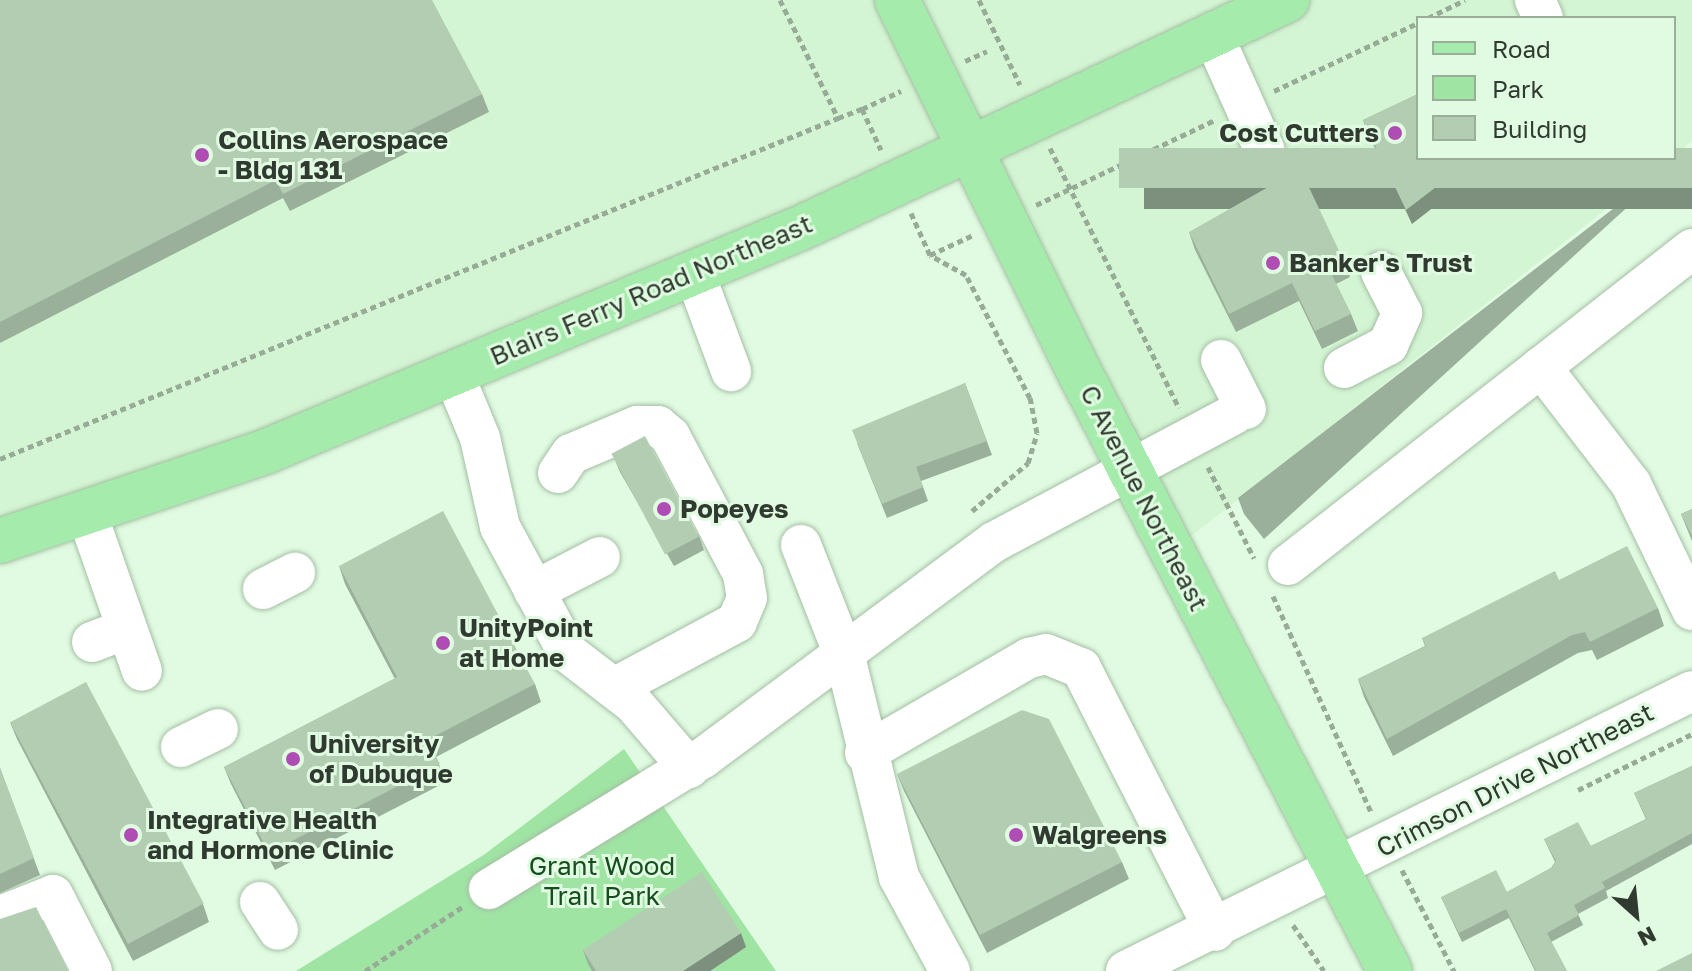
<!DOCTYPE html>
<html>
<head>
<meta charset="utf-8">
<style>
  body { margin:0 }
  #map { position:relative; width:1692px; height:971px; overflow:hidden; background:#e0fbe1; font-family:"Golos Text",sans-serif }
  div>[style] { position:absolute }
  [style*='--x'] { left:calc(var(--x)*1px); top:calc(var(--y)*1px); width:calc(var(--w)*1px); rotate:calc(var(--a)*1deg) }
  .built>* { inset:0; background:#d4f5d4 }
  .green>* { inset:0; background:#a0e4a4 }
  .path>* { height:5px; margin-top:-2.5px; transform-origin:0; background:repeating-linear-gradient(90deg,#97ab97 0 6px,transparent 0 10px) }
  .roads { filter:drop-shadow(0 0 2px #a4bea4) drop-shadow(0 0 2px #a4bea4) }
  .minor>* { height:40px; margin:-20px; padding:0 20px; transform-origin:20px; border-radius:20px; background:#fff }
  .major>* { height:44px; margin:-22px; padding:0 22px; transform-origin:22px; border-radius:22px; background:#a5ebac }
  .wall>* { inset:0; background:#9ab09a }
  .shaded-wall>* { inset:0; background:#7d907d; transform-origin:0 0 }
  .building>* { inset:0; background:#b3cdb3; transform-origin:0 0 }
  .dots>* { width:22px; height:22px; translate:-50% -50%; box-sizing:border-box; border:4px solid #e0fbe1; border-radius:50% }
  span { translate:-50% -50%; white-space:nowrap; text-align:center; line-height:1.15; -webkit-text-stroke:6px #e0fbe1; paint-order:stroke }
  .poi-label { font-size:26px; color:#303a30; font-weight:700 }
  .right { translate:-100% -50%; text-align:right }
  .left { translate:0 -50%; text-align:left }
  .street-label { font-size:26px; color:#303a30 }
  .park-label { font-size:26px; color:#174c1f }
  .legend { position:absolute; left:1416px; top:16px; width:260px; height:144px; box-sizing:border-box; background:#e0fbe1; border:2px solid #9aae9a; margin:0; padding:10px 14px; list-style:none; font-size:24px; color:#303a30 }
  .legend li { display:flex; align-items:center; gap:16px; height:40px }
  .legend b { width:40px; border:2px solid #9aae9a }
  .north { position:absolute; left:1596px; top:875px; width:80px; height:80px; -webkit-text-stroke:6px #e0fbe1; paint-order:stroke; rotate:153deg; font-size:22px; font-weight:700; line-height:32px; text-align:center; color:#303a30 }
  .north::after { content:''; display:block; margin:auto; width:28px; height:36px; background:#303a30; clip-path:polygon(50% 0,100% 100%,50% 72%,0 100%) }
</style>
</head>
<body>
<div id="map">
  <div class="built">
    <i style="clip-path:polygon(0 0,1692px 0,1692px 141px,1674px 155px,1674px 18px,1418px 18px,1418px 158px,1671px 158px,1171px 552px,968px 150px,0 541px)"></i>
  </div>
  <div class="green">
    <i style="clip-path:polygon(624px 749px,776px 971px,296px 971px,485px 854px)"></i>
  </div>
  <div class="path">
    <i style="--x:780;--y:0;--w:131;--a:63.8"></i>
    <i style="--x:838;--y:118;--w:26;--a:-21"></i>
    <i style="--x:862;--y:109;--w:45;--a:65.1"></i>
    <i style="--x:979;--y:0;--w:94;--a:64.2"></i>
    <i style="--x:1428;--y:18;--w:41;--a:-25.9"></i>
    <i style="--x:965;--y:61;--w:24;--a:-24"></i>
    <i style="--x:1274;--y:91;--w:159;--a:-25.3"></i>
    <i style="--x:862;--y:109;--w:43;--a:-24.8"></i>
    <i style="--x:1050;--y:148;--w:290;--a:63.6"></i>
    <i style="--x:1036;--y:205;--w:198;--a:-25.4"></i>
    <i style="--x:911;--y:213;--w:46;--a:65.7"></i>
    <i style="--x:0;--y:459;--w:905;--a:-22.14"></i>
    <i style="--x:1208;--y:467;--w:102;--a:63.2"></i>
    <i style="--x:972;--y:511;--w:74;--a:-40.6"></i>
    <i style="--x:1028;--y:463;--w:31;--a:-73"></i>
    <i style="--x:1037;--y:433;--w:36;--a:-101"></i>
    <i style="--x:1030;--y:398;--w:139;--a:-117.5"></i>
    <i style="--x:966;--y:275;--w:41;--a:-150.9"></i>
    <i style="--x:930;--y:255;--w:47;--a:-24.9"></i>
    <i style="--x:1273;--y:596;--w:237;--a:65.6"></i>
    <i style="--x:1578;--y:790;--w:127;--a:-26.2"></i>
    <i style="--x:1402;--y:870;--w:114;--a:62.8"></i>
    <i style="--x:1293;--y:925;--w:55;--a:56"></i>
    <i style="--x:365;--y:971;--w:116;--a:-33.4"></i>
  </div>
  <div class="roads">
    <div class="minor">
      <i style="--x:1535;--y:0;--w:20;--a:66"></i>
      <i style="--x:1213;--y:35;--w:127;--a:65.9"></i>
      <i style="--x:694;--y:272;--w:106;--a:69.5"></i>
      <i style="--x:1221;--y:360;--w:55;--a:63"></i>
      <i style="--x:1541;--y:367;--w:148;--a:52.4"></i>
      <i style="--x:1631;--y:484;--w:140;--a:64.2"></i>
      <i style="--x:1344;--y:368;--w:50;--a:-27.6"></i>
      <i style="--x:1388;--y:345;--w:35;--a:-66"></i>
      <i style="--x:1402;--y:313;--w:46;--a:-117.1"></i>
      <i style="--x:453;--y:373;--w:70;--a:67.4"></i>
      <i style="--x:480;--y:438;--w:91;--a:77.3"></i>
      <i style="--x:500;--y:527;--w:143;--a:61.6"></i>
      <i style="--x:568;--y:653;--w:82;--a:37.6"></i>
      <i style="--x:633;--y:703;--w:86;--a:49.3"></i>
      <i style="--x:558;--y:473;--w:23;--a:-56"></i>
      <i style="--x:571;--y:454;--w:72;--a:-23"></i>
      <i style="--x:637;--y:426;--w:21;--a:0"></i>
      <i style="--x:658;--y:426;--w:16;--a:40"></i>
      <i style="--x:670;--y:436;--w:156;--a:62.1"></i>
      <i style="--x:743;--y:574;--w:24;--a:81"></i>
      <i style="--x:747;--y:598;--w:26;--a:113"></i>
      <i style="--x:737;--y:622;--w:140;--a:151.8"></i>
      <i style="--x:87;--y:514;--w:166;--a:70.7"></i>
      <i style="--x:801;--y:545;--w:120;--a:68.6"></i>
      <i style="--x:845;--y:657;--w:227;--a:76.2"></i>
      <i style="--x:899;--y:877;--w:107;--a:61.5"></i>
      <i style="--x:1288;--y:565;--w:513;--a:-38.03"></i>
      <i style="--x:263;--y:589;--w:36;--a:-27"></i>
      <i style="--x:534;--y:591;--w:74;--a:-27.3"></i>
      <i style="--x:92;--y:642;--w:36;--a:-21"></i>
      <i style="--x:181;--y:747;--w:41;--a:-25.9"></i>
      <i style="--x:865;--y:753;--w:190;--a:-30.1"></i>
      <i style="--x:1029;--y:658;--w:17;--a:-13"></i>
      <i style="--x:1046;--y:654;--w:38;--a:22"></i>
      <i style="--x:1081;--y:668;--w:295;--a:63"></i>
      <i style="--x:489;--y:889;--w:251;--a:-31.5"></i>
      <i style="--x:703;--y:758;--w:362;--a:-36.6"></i>
      <i style="--x:994;--y:542;--w:271;--a:-28"></i>
      <i style="--x:260;--y:902;--w:33;--a:57"></i>
      <i style="--x:0;--y:916;--w:57;--a:-21.6"></i>
      <i style="--x:53;--y:895;--w:85;--a:62.8"></i>
      <i style="--x:1126;--y:971;--w:631;--a:-26.32"></i>
    </div>
    <div class="major">
      <i style="--x:897;--y:0;--w:418;--a:63.9"></i>
      <i style="--x:1081;--y:375;--w:671;--a:62.6"></i>
      <i style="--x:0;--y:541;--w:282;--a:-18.6"></i>
      <i style="--x:267;--y:451;--w:581;--a:-22.68"></i>
      <i style="--x:803;--y:227;--w:535;--a:-25.13"></i>
    </div>
  </div>
  <div class="wall">
    <i style="clip-path:polygon(0 0,482px 94px,489px 112px,290px 211px,283px 198px,0 343px)"></i>
    <i style="clip-path:polygon(1418px 94px,1412px 224px,1368px 134px,1363px 120px)"></i>
    <i style="clip-path:polygon(1692px 148px,1264px 539px,1244px 514px,1238px 498px)"></i>
    <i style="clip-path:polygon(1189px 232px,1343px 259px,1350px 277px,1336px 284px,1351px 314px,1358px 331px,1322px 349px,1299px 301px,1236px 332px,1195px 250px)"></i>
    <i style="clip-path:polygon(965px 383px,992px 455px,921px 481px,928px 501px,887px 518px,857px 443px)"></i>
    <i style="clip-path:polygon(614px 458px,699px 536px,704px 550px,674px 566px,620px 472px)"></i>
    <i style="clip-path:polygon(1692px 509px,1692px 541px,1681px 514px)"></i>
    <i style="clip-path:polygon(339px 566px,535px 684px,541px 702px,436px 757px,446px 782px,275px 870px,231px 784px,224px 767px,395px 679px,345px 584px)"></i>
    <i style="clip-path:polygon(1658px 608px,1664px 626px,1597px 660px,1592px 650px,1578px 653px,1393px 756px,1364px 697px,1358px 679px,1425px 646px,1422px 638px)"></i>
    <i style="clip-path:polygon(10px 722px,203px 904px,209px 922px,133px 961px,17px 739px)"></i>
    <i style="clip-path:polygon(1692px 766px,1692px 844px,1606px 891px,1608px 898px,1578px 914px,1583px 925px,1551px 942px,1567px 971px,1535px 971px,1509px 918px,1462px 942px,1441px 897px,1507px 892px,1551px 868px,1555px 862px,1544px 839px,1591px 846px,1646px 819px,1634px 793px)"></i>
    <i style="clip-path:polygon(0 768px,40px 875px,0 893px)"></i>
    <i style="clip-path:polygon(897px 774px,1122px 862px,1129px 879px,987px 953px,904px 791px)"></i>
    <i style="clip-path:polygon(746px 947px,710px 971px,592px 971px,588px 964px,583px 950px)"></i>
  </div>
  <div class="shaded-wall">
    <i style="clip-path:polygon(1474px 158px,1497px 158px,1412px 224px,1406px 210px)"></i>
    <i style="left:1692px;top:188px;width:21px;height:548px;rotate:90deg"></i>
    <i style="clip-path:polygon(741px 933px,746px 947px,710px 971px,683px 971px)"></i>
  </div>
  <div class="building">
    <i style="clip-path:polygon(0 0,432px 0,482px 94px,283px 194px,276px 180px,0 322px)"></i>
    <i style="clip-path:polygon(1418px 94px,1418px 158px,1474px 158px,1406px 210px,1363px 120px)"></i>
    <i style="left:1692px;top:148px;width:40px;height:573px;rotate:90deg"></i>
    <i style="clip-path:polygon(1293px 173px,1297px 181px,1304px 177px,1343px 259px,1328px 267px,1351px 314px,1315px 331px,1292px 283px,1229px 314px,1189px 232px)"></i>
    <i style="clip-path:polygon(965px 383px,987px 441px,916px 467px,923px 487px,882px 504px,852px 430px)"></i>
    <i style="left:645px;top:436px;width:114px;height:38px;rotate:62deg"></i>
    <i style="clip-path:polygon(1692px 509px,1692px 536px,1681px 514px)"></i>
    <i style="clip-path:polygon(443px 511px,535px 684px,427px 740px,440px 764px,269px 853px,224px 767px,397px 677px,339px 566px)"></i>
    <i style="clip-path:polygon(1627px 546px,1658px 608px,1590px 642px,1585px 632px,1572px 635px,1387px 739px,1358px 679px,1426px 646px,1422px 638px,1555px 571px,1559px 580px)"></i>
    <i style="left:86px;top:682px;width:251px;height:86px;rotate:62deg"></i>
    <i style="clip-path:polygon(1022px 710px,1049px 719px,1122px 862px,980px 935px,897px 774px)"></i>
    <i style="clip-path:polygon(1692px 766px,1692px 833px,1602px 882px,1605px 888px,1574px 905px,1579px 915px,1547px 933px,1567px 971px,1536px 971px,1506px 909px,1459px 933px,1441px 897px,1496px 870px,1507px 892px,1551px 868px,1556px 861px,1544px 839px,1578px 822px,1591px 846px,1647px 819px,1634px 793px)"></i>
    <i style="clip-path:polygon(0 768px,34px 858px,0 874px)"></i>
    <i style="clip-path:polygon(702px 872px,741px 933px,683px 971px,596px 971px,583px 950px)"></i>
    <i style="clip-path:polygon(36px 907px,68px 971px,0 971px,0 919px)"></i>
    <i style="clip-path:polygon(1692px 953px,1692px 971px,1656px 971px)"></i>
  </div>
  <div class="dots">
    <i style="left:1395px;top:133px;background:#af4db4"></i>
    <i style="left:202px;top:155px;background:#af4db4"></i>
    <i style="left:1273px;top:263px;background:#af4db4"></i>
    <i style="left:664px;top:509px;background:#af4db4"></i>
    <i style="left:443px;top:643px;background:#af4db4"></i>
    <i style="left:293px;top:759px;background:#af4db4"></i>
    <i style="left:131px;top:835px;background:#af4db4"></i>
    <i style="left:1016px;top:835px;background:#af4db4"></i>
  </div>
  <div class="poi-label">
    <span class="right" style="left:1379px;top:133px">Cost Cutters</span>
    <span class="left" style="left:218px;top:155px">Collins Aerospace<br>- Bldg 131</span>
    <span class="left" style="left:1289px;top:263px">Banker's Trust</span>
    <span class="left" style="left:680px;top:509px">Popeyes</span>
    <span class="left" style="left:459px;top:643px">UnityPoint<br>at Home</span>
    <span class="left" style="left:309px;top:759px">University<br>of Dubuque</span>
    <span class="left" style="left:147px;top:835px">Integrative Health<br>and Hormone Clinic</span>
    <span class="left" style="left:1032px;top:835px">Walgreens</span>
  </div>
  <div class="street-label">
    <span style="left:651px;top:290px;rotate:-23deg">Blairs Ferry Road Northeast</span>
    <span style="left:1144px;top:498px;rotate:63deg">C Avenue Northeast</span>
    <span style="left:1515px;top:780px;rotate:-27deg">Crimson Drive Northeast</span>
  </div>
  <div class="park-label">
    <span style="left:602px;top:881px">Grant Wood<br>Trail Park</span>
  </div>
  <ul class="legend">
  <li><b style="height:10px;background:#a5ebac"></b>Road</li>
  <li><b style="height:22px;background:#a0e4a4"></b>Park</li>
  <li><b style="height:22px;background:#b3cdb3"></b>Building</li>
  </ul>
  <div class="north">N</div>
</div>
</body>
</html>
